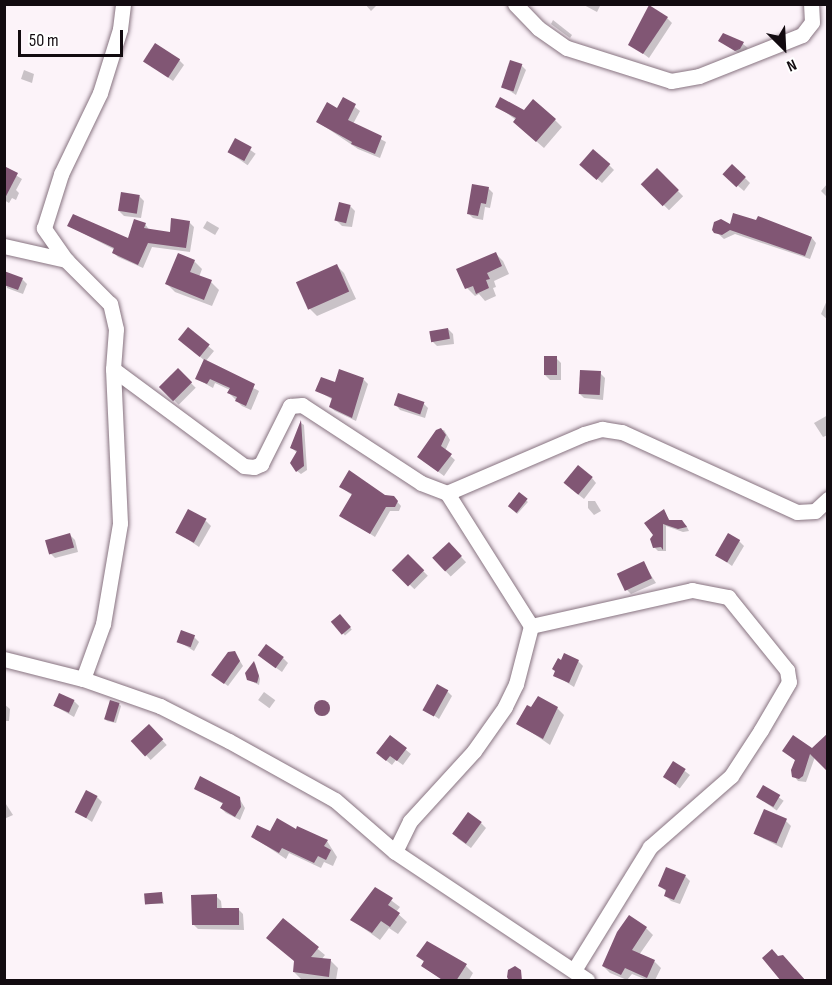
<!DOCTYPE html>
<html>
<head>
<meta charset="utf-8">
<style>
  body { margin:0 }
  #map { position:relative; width:832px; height:985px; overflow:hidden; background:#fcf3f9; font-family:"Sofia Sans Condensed",sans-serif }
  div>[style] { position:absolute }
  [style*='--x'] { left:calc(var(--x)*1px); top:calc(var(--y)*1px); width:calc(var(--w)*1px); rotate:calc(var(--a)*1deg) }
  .shadow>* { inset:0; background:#0003; transform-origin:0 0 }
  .round { border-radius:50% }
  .building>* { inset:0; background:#815674; transform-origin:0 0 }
  .roads { filter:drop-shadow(0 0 2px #877380) drop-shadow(0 0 2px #877380) }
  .minor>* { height:15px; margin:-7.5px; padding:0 7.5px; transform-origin:7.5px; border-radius:7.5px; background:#fff }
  span { translate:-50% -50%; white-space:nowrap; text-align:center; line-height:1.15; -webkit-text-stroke:6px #fff; paint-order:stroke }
  .frame { position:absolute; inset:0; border:6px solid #120b10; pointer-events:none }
  .north { position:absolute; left:754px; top:18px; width:60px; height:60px; -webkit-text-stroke:4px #fff; paint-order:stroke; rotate:156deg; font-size:16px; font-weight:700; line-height:24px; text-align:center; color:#120b10 }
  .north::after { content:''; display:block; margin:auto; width:21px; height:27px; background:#120b10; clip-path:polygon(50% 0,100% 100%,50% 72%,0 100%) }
  .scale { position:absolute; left:18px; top:30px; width:105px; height:27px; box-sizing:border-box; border:3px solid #120b10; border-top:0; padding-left:8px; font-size:18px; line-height:21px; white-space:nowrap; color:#120b10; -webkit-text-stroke:4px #fff; paint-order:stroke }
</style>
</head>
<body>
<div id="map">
  <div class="shadow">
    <i style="clip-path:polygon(365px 4px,378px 4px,371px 11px)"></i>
    <i style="clip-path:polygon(582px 4px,601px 4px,597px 12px)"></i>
    <i style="clip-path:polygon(667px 18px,672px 23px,649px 58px,630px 44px)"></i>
    <i style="clip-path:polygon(553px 20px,572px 35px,570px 38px,551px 24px)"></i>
    <i style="clip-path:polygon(724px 35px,743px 44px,748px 48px,741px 55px,720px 41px)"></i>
    <i style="clip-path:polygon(179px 60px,184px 65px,173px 81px,145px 61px)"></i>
    <i style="clip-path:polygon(521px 65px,526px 70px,516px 95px,502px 86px)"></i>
    <i style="clip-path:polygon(24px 70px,34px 74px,32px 83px,21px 79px)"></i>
    <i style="clip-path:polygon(344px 99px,360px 111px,353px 124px,386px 142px,380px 158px,358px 149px,318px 122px,338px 110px)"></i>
    <i style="clip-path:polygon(497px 106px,555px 120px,562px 127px,544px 148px,522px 129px,516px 120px)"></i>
    <i style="left:236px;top:140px;width:24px;height:14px;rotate:35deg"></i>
    <i style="clip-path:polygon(609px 165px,614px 170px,602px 183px,587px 170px)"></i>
    <i style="clip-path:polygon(4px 168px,22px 179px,16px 190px,19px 193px,16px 200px,12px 198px,9px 203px,4px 200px)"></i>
    <i style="left:657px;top:170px;width:37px;height:20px;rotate:45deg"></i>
    <i style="clip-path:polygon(745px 178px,750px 183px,744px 191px,730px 179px)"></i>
    <i style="clip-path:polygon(828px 183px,828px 198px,821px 191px)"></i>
    <i style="clip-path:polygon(488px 188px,493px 193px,490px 208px,485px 207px,483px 220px,473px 218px,468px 213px)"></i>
    <i style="clip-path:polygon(139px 196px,144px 201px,141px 218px,124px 216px,119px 211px)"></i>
    <i style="clip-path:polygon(350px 206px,355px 211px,352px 227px,342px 226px,337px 221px)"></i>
    <i style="clip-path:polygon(759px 218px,812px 238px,816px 243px,810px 259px,735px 234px,724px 239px,713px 229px,757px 222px)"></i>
    <i style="left:207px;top:221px;width:14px;height:8px;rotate:30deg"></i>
    <i style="clip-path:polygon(189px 222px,194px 227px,190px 252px,152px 247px,143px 268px,118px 257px,114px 253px,115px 250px,69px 226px,129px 240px,145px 224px,150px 231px,171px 233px)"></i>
    <i style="clip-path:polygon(495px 253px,503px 261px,509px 274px,494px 281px,496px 287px,493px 288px,496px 296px,485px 301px,479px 294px,475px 296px,467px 288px)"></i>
    <i style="clip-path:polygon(194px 261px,202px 269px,199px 277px,211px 282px,219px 290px,212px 306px,175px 292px,167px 284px)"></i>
    <i style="clip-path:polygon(337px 266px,344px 273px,356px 299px,317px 316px,309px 308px)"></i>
    <i style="clip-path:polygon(4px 275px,22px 279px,27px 284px,23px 294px,7px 288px)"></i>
    <i style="clip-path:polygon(828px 298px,828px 320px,821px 314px)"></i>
    <i style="clip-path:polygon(188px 329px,214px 351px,205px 362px,259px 391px,251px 410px,242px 406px,229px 393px,230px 390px,215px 383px,213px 388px,197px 379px,205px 361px,185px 344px)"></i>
    <i style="clip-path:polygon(448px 329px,453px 334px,454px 344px,437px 346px,432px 341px)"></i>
    <i style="clip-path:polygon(556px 358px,561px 363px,561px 380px,550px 380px,545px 375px)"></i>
    <i style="left:178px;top:370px;width:25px;height:24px;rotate:45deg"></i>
    <i style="clip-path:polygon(600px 373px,605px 378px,603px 400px,584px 398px,579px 393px)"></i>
    <i style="clip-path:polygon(364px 380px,368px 384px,356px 421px,335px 411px,330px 407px,333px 400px,317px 390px)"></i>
    <i style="clip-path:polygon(423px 403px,428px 408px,425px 418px,400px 410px,396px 405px)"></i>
    <i style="clip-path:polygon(828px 415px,828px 435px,823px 437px,814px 423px)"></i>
    <i style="clip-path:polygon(301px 423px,304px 425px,307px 470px,301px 474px,297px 471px,297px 453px,292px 448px)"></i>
    <i style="clip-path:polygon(444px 430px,450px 440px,445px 451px,455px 460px,444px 476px,424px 461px,436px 431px)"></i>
    <i style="clip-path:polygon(592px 478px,596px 483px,584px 499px,570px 488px)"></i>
    <i style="clip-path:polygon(341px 487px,393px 497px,401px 506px,399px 511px,390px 511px,375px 537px,341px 515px,353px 496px)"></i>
    <i style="left:519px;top:494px;width:12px;height:16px;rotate:42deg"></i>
    <i style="clip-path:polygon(588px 501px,595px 501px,601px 511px,594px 515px,588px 508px)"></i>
    <i style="clip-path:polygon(663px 511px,671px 522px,686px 525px,689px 531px,683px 532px,666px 526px,666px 551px,658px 551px,654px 547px)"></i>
    <i style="clip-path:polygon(206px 521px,211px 526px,199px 547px,177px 532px)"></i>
    <i style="clip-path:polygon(70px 535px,75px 540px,78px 552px,55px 558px,50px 553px)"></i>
    <i style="clip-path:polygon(739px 541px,744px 546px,732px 566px,717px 555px)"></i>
    <i style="left:449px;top:544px;width:25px;height:21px;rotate:47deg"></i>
    <i style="left:408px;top:556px;width:28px;height:19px;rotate:45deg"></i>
    <i style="clip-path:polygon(643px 563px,656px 583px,631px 594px,626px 589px)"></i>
    <i style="left:340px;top:616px;width:18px;height:9px;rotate:49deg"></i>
    <i style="clip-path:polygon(194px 637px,199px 642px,194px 651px,178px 641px)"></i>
    <i style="clip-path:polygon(235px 653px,243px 666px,228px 686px,217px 678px)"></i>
    <i style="clip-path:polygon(283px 658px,288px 663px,282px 672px,265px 660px)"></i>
    <i style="clip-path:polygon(578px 661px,583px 666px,574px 687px,555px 675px)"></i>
    <i style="clip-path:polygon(255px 663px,260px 679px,259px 685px,251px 681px)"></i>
    <i style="clip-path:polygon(447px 691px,452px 696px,439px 719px,425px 709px)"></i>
    <i style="left:264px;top:692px;width:14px;height:10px;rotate:36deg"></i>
    <i style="clip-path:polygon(74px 701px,79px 706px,74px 717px,55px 706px)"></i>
    <i class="round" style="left:316px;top:702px;width:14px;height:14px"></i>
    <i style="clip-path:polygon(4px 704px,10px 709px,9px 721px,4px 721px)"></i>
    <i style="clip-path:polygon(119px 704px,121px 706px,116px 723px,107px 721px,105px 719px)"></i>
    <i style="clip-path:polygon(557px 708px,564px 715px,550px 745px,518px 723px,532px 709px)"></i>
    <i style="left:149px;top:726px;width:26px;height:22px;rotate:47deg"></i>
    <i style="clip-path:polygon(390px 737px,411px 754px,403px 765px,396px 760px,392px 765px,383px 758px)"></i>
    <i style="clip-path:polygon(793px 737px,815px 757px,806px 782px,798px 781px,794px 776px,796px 761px,784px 751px)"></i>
    <i style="left:674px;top:763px;width:20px;height:17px;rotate:37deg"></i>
    <i style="left:764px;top:787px;width:24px;height:12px;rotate:35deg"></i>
    <i style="clip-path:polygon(196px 788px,239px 798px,245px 808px,240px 820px,226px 813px,221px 808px,223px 804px)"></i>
    <i style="clip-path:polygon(97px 797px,102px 802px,92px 822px,77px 812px)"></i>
    <i style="clip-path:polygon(4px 801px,13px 815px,4px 819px)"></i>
    <i style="clip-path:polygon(786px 821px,791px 826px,782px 848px,755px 834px)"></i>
    <i style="clip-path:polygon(481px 823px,486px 828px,471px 848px,457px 838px)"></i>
    <i style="clip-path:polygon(297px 831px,327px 841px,337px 857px,333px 866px,324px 862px,321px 868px,289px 853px,286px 859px,253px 837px)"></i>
    <i style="clip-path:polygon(685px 876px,690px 881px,680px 904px,671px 901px,666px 896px,667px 892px,660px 886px)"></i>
    <i style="clip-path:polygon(376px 889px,400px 907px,396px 912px,407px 922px,398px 934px,389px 928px,380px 940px,352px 920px)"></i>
    <i style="clip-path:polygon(161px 893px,164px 904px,146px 904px)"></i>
    <i style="clip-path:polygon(216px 896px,221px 901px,222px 910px,238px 909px,243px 914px,244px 930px,198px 929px,193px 924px)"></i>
    <i style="clip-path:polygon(283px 920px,325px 955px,321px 960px,331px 961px,338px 968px,336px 980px,301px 979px,294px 972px,295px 962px)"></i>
    <i style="clip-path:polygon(646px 928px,653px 935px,639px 955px,654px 961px,661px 968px,655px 980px,647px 980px,632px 974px,627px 980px,610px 973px,603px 966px)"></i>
    <i style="clip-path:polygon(418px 956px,466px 966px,473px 973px,469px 980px,442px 980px,423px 966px,425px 963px)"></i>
  </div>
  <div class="building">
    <i style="clip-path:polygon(649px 5px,668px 17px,643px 54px,628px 45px)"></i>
    <i style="clip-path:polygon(723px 33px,744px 42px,740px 49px,735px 51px,718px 41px)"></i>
    <i style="left:155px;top:43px;width:30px;height:22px;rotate:33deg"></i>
    <i style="left:510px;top:60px;width:13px;height:29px;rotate:18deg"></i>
    <i style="clip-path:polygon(343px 97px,356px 104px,348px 120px,382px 136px,375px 154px,351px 144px,352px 142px,316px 122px,327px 102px,337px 108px)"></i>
    <i style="clip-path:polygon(500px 97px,524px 110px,533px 99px,556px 119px,536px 142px,513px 122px,516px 118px,495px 107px)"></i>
    <i style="left:235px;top:138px;width:19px;height:16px;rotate:28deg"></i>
    <i style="left:593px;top:149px;width:23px;height:21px;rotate:41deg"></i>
    <i style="left:732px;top:164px;width:19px;height:14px;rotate:43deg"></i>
    <i style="clip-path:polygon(4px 166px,18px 173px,4px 200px)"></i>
    <i style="left:657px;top:168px;width:31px;height:23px;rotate:45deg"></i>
    <i style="clip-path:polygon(472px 184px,489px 187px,486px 204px,481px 203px,478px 216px,467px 214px)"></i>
    <i style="left:121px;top:192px;width:19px;height:19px;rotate:9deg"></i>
    <i style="left:339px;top:202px;width:12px;height:19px;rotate:14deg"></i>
    <i style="clip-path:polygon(733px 213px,756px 220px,758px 216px,812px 237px,805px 256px,730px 230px,722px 235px,714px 233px,712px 230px,714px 222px,721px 219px,730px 224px)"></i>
    <i style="clip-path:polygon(73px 214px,128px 238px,134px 219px,146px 223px,144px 228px,170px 232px,171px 218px,190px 221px,186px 248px,148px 243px,138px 265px,112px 253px,114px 248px,67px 226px)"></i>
    <i style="clip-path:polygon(496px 252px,502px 266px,487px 273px,490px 279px,486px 280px,489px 288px,476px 294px,473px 286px,465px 289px,456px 269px)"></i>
    <i style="clip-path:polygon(178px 253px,195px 260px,190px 272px,212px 280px,204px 300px,165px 284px)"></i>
    <i style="left:337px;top:264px;width:30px;height:45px;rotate:66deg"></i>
    <i style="clip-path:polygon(4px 271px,23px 278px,18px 290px,4px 285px)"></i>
    <i style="left:188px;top:327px;width:28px;height:16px;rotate:39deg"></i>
    <i style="left:448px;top:328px;width:11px;height:19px;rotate:80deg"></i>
    <i style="left:544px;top:356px;width:13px;height:19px"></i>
    <i style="clip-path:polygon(204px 359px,255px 384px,246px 406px,235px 401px,237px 397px,227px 393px,230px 388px,210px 379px,207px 384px,195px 379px)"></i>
    <i style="left:178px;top:368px;width:20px;height:27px;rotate:45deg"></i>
    <i style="clip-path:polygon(339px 369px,364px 378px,352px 418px,329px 407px,332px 398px,315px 391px,321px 377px,335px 382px)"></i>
    <i style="left:580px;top:370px;width:21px;height:24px;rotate:3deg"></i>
    <i style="left:398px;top:393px;width:28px;height:13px;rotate:19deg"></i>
    <i style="clip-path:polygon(301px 420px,304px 466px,296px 472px,290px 463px,297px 451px,290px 448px)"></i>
    <i style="clip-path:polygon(441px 428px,446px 435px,441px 446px,452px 454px,438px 472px,417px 457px,436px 430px)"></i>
    <i style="left:578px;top:465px;width:19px;height:23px;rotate:39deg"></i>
    <i style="clip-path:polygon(349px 470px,385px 495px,394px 496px,398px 501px,395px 507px,386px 507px,370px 534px,339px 516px,352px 494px,339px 487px)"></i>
    <i style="left:519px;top:492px;width:11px;height:18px;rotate:38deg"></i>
    <i style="left:188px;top:509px;width:21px;height:27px;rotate:28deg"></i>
    <i style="clip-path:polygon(664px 509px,669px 520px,682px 520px,687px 527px,678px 529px,663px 524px,663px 550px,661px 547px,653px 548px,650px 539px,653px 535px,644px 523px)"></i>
    <i style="left:70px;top:533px;width:15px;height:26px;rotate:74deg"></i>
    <i style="left:728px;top:533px;width:14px;height:26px;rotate:30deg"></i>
    <i style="left:449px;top:542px;width:19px;height:23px;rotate:47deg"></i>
    <i style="left:408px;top:554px;width:23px;height:23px;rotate:45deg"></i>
    <i style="left:644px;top:561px;width:19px;height:30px;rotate:65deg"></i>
    <i style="left:340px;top:614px;width:17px;height:12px;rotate:50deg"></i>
    <i style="left:181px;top:630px;width:15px;height:13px;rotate:20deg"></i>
    <i style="left:266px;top:644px;width:22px;height:14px;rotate:36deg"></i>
    <i style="clip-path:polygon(235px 651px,240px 661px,224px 684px,211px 675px,228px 652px)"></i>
    <i style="clip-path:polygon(564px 653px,579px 660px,569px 683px,553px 676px,555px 671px,552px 669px,558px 658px,561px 660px)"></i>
    <i style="clip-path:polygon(254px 661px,259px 676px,257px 683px,247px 680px,245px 673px)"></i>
    <i style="left:437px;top:684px;width:13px;height:30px;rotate:29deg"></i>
    <i style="left:59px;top:693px;width:17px;height:14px;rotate:24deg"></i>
    <i style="clip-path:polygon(538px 696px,558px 707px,543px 739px,516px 724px,527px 705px,531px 707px)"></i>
    <i style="left:110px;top:700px;width:10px;height:20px;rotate:17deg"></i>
    <i class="round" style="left:314px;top:700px;width:16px;height:16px"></i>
    <i style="left:149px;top:724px;width:21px;height:25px;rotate:47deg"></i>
    <i style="clip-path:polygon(828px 733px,828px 772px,810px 754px,803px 776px,799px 779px,792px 777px,791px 770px,795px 760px,782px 751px,793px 735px,812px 748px)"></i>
    <i style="clip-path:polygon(390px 735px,407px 748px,397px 761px,390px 756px,386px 761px,376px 753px)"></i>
    <i style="left:673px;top:761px;width:15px;height:19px;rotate:32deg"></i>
    <i style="clip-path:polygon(200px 776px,240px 797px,241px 807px,235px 817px,220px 808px,223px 803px,194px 789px)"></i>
    <i style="left:763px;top:785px;width:20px;height:14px;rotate:30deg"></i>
    <i style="left:86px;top:790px;width:13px;height:25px;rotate:27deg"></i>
    <i style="left:764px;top:809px;width:25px;height:27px;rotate:23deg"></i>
    <i style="left:468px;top:812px;width:17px;height:27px;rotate:36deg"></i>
    <i style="clip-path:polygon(277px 818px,296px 829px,297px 826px,328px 840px,324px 846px,331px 850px,326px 860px,318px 856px,314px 863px,282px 848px,279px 853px,251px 837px,257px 825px,270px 831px)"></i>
    <i style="clip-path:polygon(666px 867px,686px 875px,674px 900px,664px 896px,666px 890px,658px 886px)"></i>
    <i style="clip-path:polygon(375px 887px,393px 898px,388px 905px,400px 913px,390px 927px,381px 921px,372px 933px,350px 920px)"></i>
    <i style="left:162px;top:892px;width:11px;height:18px;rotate:85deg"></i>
    <i style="clip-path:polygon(217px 894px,217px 908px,239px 908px,239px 925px,192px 925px,191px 895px)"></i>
    <i style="clip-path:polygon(629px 915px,647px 927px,632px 950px,655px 960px,647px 978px,625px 968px,621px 975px,602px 966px,617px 932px)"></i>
    <i style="clip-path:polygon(283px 918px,319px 947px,311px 957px,331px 959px,329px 977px,293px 972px,294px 961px,266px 938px)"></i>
    <i style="clip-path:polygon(427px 941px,467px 964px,456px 981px,444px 981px,421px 966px,424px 961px,416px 956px)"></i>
    <i style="clip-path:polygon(772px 949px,778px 956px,783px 955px,806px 981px,781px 981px,762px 958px)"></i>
    <i style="clip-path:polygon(515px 966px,521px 970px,522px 981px,509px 981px,507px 977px,508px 970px)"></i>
  </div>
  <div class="roads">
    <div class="minor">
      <i style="--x:515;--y:4;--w:33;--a:46"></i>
      <i style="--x:538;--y:28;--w:35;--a:35"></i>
      <i style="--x:567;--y:48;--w:109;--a:17.6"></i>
      <i style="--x:671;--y:81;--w:28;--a:-10"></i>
      <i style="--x:699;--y:76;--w:111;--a:-21.7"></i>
      <i style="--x:802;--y:35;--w:16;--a:-52"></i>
      <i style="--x:812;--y:22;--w:18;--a:-93"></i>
      <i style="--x:4;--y:246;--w:64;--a:12.7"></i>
      <i style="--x:113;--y:369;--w:163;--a:36.5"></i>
      <i style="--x:244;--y:466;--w:10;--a:6"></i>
      <i style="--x:254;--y:467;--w:8;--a:-23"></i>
      <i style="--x:261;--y:464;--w:65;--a:-63.4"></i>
      <i style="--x:290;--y:406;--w:12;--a:-5"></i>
      <i style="--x:302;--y:405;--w:142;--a:33.2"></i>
      <i style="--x:421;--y:483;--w:28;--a:21"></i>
      <i style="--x:447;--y:493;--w:157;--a:57.7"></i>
      <i style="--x:531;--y:626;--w:60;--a:104.5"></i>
      <i style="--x:516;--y:684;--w:25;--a:116"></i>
      <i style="--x:505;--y:707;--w:54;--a:125.2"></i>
      <i style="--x:474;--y:751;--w:95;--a:132.4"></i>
      <i style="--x:410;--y:821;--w:34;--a:116"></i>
      <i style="--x:447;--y:493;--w:149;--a:-23.3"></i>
      <i style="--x:584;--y:434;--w:19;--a:-16"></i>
      <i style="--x:602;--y:429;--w:20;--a:9"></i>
      <i style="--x:622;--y:432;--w:192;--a:24.6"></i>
      <i style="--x:797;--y:512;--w:18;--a:-3"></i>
      <i style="--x:815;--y:511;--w:18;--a:-43"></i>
      <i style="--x:531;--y:626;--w:165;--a:-12.6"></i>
      <i style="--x:692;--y:590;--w:37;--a:11"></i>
      <i style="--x:728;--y:597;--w:94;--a:51.1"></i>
      <i style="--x:787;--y:670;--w:12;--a:81"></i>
      <i style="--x:789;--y:682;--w:56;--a:120.3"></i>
      <i style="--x:761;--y:730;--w:55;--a:123.1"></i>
      <i style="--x:731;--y:776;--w:108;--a:138.8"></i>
      <i style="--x:650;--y:847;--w:145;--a:121.7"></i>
      <i style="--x:4;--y:659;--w:81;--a:14.2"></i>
      <i style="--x:83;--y:679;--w:82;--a:19.3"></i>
      <i style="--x:160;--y:706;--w:77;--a:26.9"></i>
      <i style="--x:229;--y:741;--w:121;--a:29.1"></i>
      <i style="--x:335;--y:800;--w:79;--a:40.9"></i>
      <i style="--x:395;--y:852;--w:231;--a:33.7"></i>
      <i style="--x:83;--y:679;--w:59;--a:-70"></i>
      <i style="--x:103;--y:624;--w:102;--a:-80.4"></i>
      <i style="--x:120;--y:523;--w:154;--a:-92.6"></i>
      <i style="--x:113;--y:369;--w:40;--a:-85.7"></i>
      <i style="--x:116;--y:329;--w:26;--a:-103"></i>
      <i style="--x:110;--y:304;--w:62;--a:-135"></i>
      <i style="--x:66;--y:260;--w:39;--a:-125"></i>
      <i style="--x:44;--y:228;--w:57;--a:-72.5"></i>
      <i style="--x:61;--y:174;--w:90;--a:-64.3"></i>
      <i style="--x:100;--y:93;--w:67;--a:-72.6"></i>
      <i style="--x:120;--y:29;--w:25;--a:-83"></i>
    </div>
  </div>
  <div class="frame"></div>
  <div class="north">N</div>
  <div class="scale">50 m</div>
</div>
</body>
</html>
